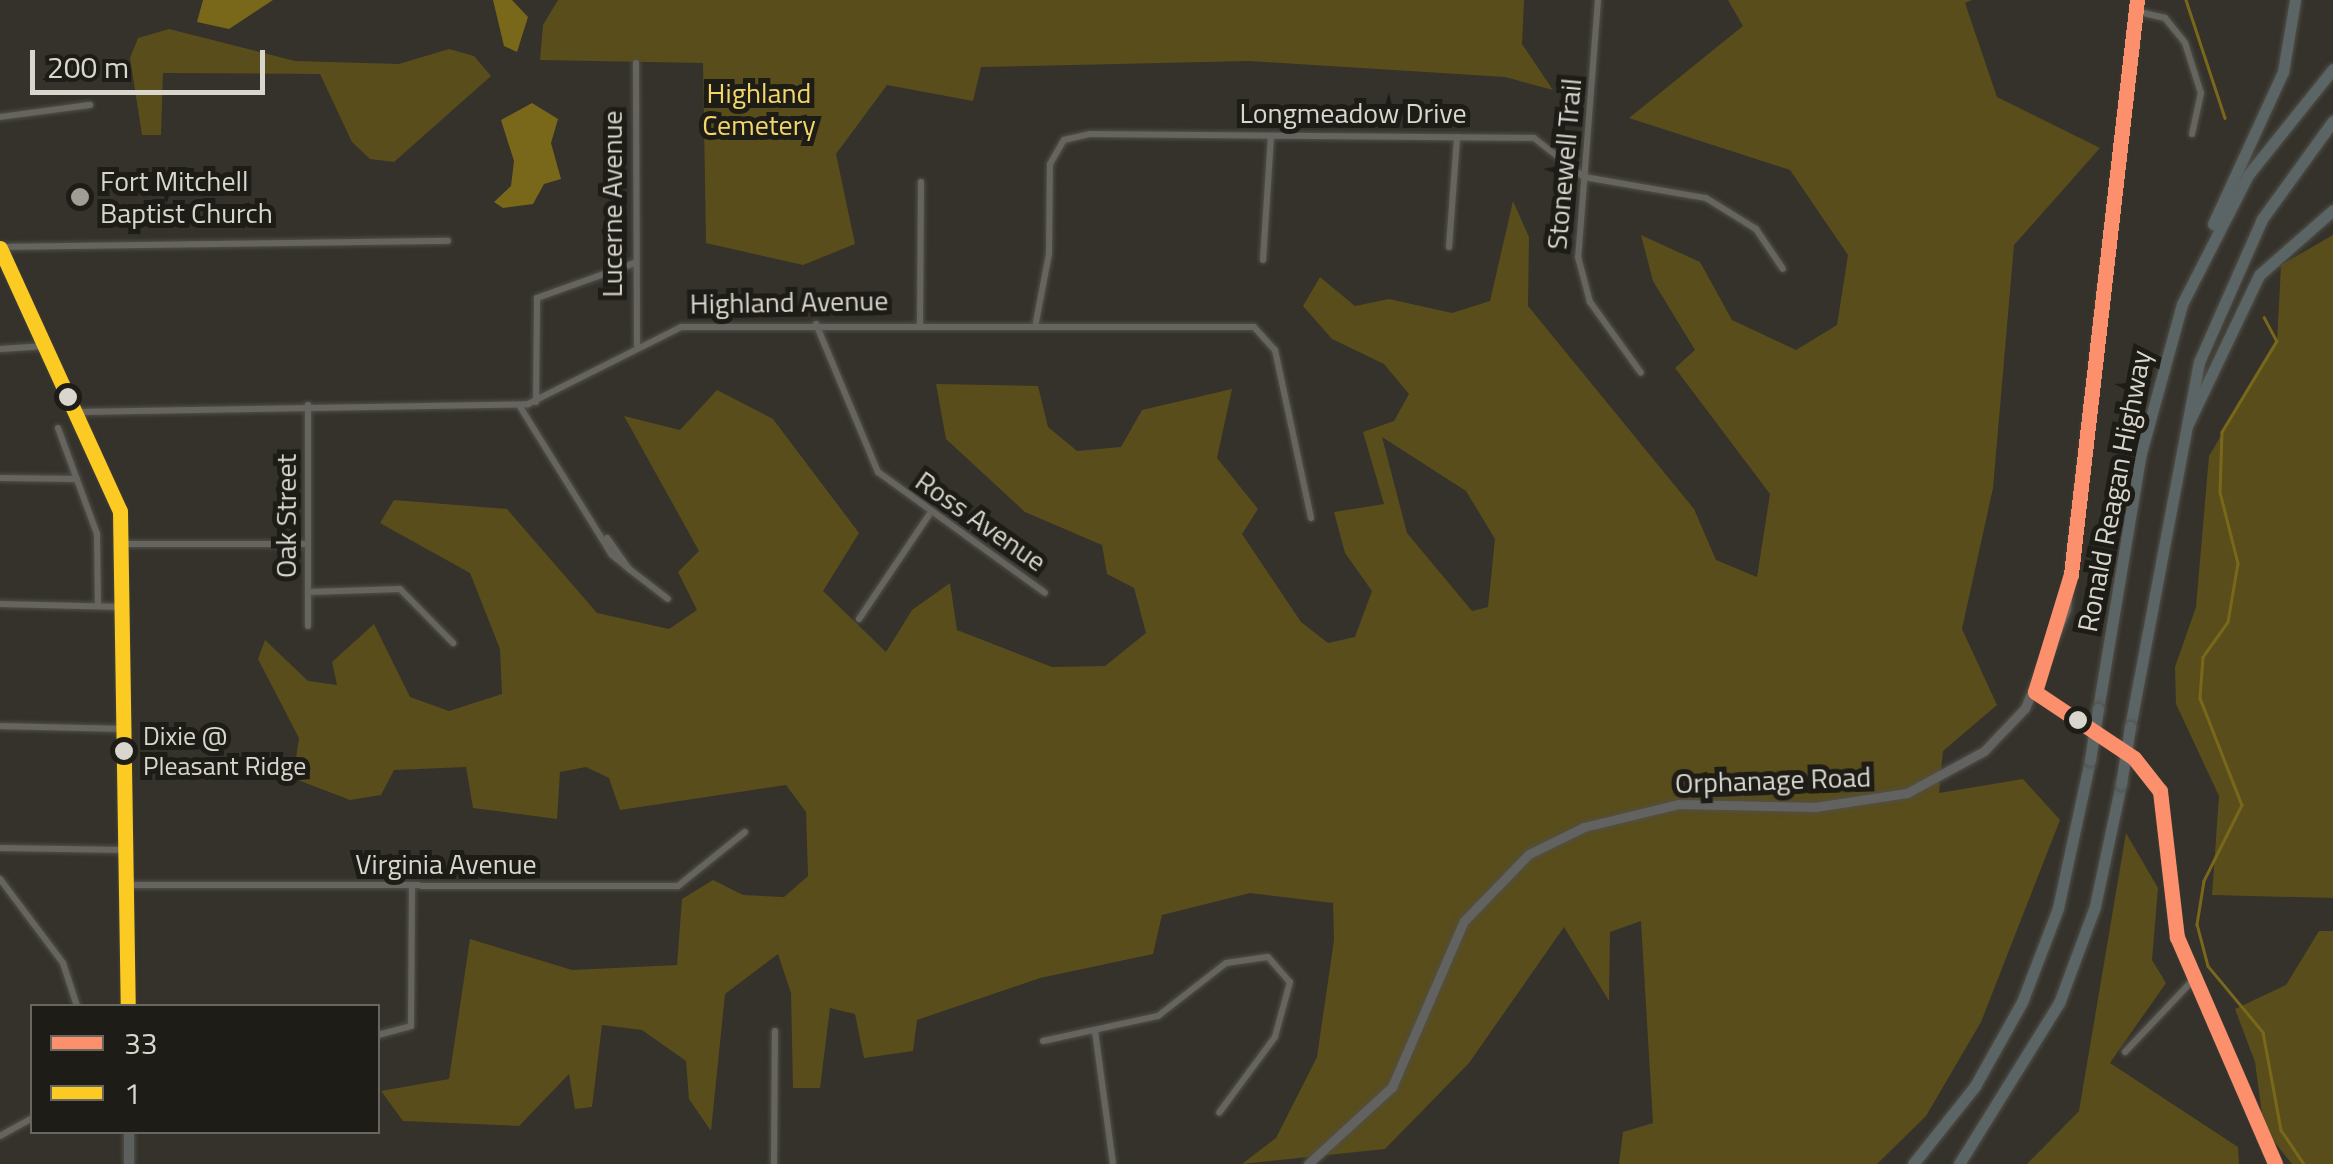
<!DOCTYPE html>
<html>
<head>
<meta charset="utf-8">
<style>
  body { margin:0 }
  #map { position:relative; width:2333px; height:1164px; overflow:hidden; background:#34322b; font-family:"Titillium Web",sans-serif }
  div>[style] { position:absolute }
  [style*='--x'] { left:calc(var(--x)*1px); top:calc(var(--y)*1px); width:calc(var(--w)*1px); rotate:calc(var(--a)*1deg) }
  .green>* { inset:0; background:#594d1b }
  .water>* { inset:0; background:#7a681a }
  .stream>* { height:2.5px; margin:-1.25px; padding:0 1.25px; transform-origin:1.25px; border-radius:1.25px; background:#7a681a }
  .roads { filter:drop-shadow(0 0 2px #514f48) drop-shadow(0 0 2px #514f48) }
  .minor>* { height:6px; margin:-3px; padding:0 3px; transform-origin:3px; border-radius:3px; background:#66645e }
  .tertiary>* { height:8px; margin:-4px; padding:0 4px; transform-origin:4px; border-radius:4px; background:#66645e }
  .secondary>* { height:9px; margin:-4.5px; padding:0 4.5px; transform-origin:4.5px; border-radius:4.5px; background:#626361 }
  .primary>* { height:10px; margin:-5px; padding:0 5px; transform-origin:5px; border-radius:5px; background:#5b605f }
  .motorway>* { height:11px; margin:-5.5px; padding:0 5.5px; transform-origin:5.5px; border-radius:5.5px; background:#5c6566 }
  .bridges { filter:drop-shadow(0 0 2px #514f48) drop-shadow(0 0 2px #514f48) }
  .motorway-bridge>* { height:11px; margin:-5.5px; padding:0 5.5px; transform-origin:5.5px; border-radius:5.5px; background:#5c6566 }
  .bus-1>* { height:15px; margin:-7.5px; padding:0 7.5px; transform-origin:7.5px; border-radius:7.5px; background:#fd906c }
  .bus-2>* { height:15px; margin:-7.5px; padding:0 7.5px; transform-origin:7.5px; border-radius:7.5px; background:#fccb23 }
  .dots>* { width:28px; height:28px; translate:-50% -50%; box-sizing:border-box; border:5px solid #1e1c16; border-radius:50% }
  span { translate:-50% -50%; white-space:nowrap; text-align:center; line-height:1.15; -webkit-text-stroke:10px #1e1c16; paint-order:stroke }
  .bus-label { font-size:26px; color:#d8d6cd }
  .left { translate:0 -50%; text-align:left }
  .park-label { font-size:28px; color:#f3d66a }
  .street-label { font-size:28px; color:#d8d6cd }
  .poi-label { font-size:28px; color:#d8d6cd }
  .legend { position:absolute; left:30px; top:1004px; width:350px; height:130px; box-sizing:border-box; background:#1e1c16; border:2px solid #68665f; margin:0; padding:12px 18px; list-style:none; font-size:30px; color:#d8d6cd }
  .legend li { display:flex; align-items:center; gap:20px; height:50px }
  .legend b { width:50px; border:2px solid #68665f }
  .scale { position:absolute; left:30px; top:50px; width:235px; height:45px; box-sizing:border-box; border:5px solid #d8d6cd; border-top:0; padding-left:12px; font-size:30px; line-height:35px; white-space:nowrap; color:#d8d6cd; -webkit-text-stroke:8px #1e1c16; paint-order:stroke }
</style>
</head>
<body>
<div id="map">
  <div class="green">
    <i style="clip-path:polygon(558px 0,1524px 0,1522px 44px,1553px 90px,1505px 77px,1249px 61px,981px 67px,973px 101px,887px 85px,836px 154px,855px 244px,803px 265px,706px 243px,703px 63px,540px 60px,543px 25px)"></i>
    <i style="clip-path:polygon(evenodd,1728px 0,1972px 0,1965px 3px,1997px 97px,2100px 148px,2014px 245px,1993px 488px,1962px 629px,1997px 705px,1943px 751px,1939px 793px,2023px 779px,2060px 820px,1981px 1022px,1926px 1116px,1877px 1164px,1619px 1164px,1623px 1132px,1653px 1123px,1641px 921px,1610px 932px,1609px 1001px,1564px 927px,1469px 1063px,1385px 1149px,1242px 1164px,1276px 1138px,1317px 1057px,1334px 940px,1333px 903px,1250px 893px,1162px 915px,1153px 954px,1040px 978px,917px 1020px,913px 1051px,864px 1058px,855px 1014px,830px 1008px,820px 1088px,793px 1088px,791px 993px,778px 954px,725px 994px,711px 1131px,689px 1099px,686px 1061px,642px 1030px,602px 1025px,592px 1107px,575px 1109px,569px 1074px,519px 1126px,403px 1121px,381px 1091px,449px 1079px,470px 939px,572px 970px,677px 965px,682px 899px,713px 880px,743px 895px,784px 897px,808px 876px,806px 812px,786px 785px,620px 810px,609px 778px,586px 767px,560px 772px,557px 819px,473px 808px,466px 767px,394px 770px,381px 795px,350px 800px,293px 778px,299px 738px,258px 659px,265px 640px,308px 681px,337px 685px,332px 662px,374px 624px,410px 697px,449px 711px,502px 694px,500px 649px,470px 573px,380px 523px,394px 500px,507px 509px,597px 613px,669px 629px,697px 610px,678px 572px,699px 551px,624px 416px,680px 430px,717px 390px,773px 419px,859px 533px,823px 591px,886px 652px,912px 610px,950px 583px,957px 630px,1052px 667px,1105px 666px,1146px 633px,1134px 588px,1107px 574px,1102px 545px,1025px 512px,946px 439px,936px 384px,1038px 386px,1048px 427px,1077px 451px,1121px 447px,1142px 410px,1232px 389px,1217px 458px,1258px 509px,1242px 534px,1301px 622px,1328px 643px,1355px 637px,1372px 591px,1345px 553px,1334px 512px,1384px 504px,1363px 432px,1394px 421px,1409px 394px,1384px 364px,1332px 339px,1303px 306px,1320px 277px,1355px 306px,1389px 299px,1452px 313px,1490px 301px,1513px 201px,1529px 237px,1528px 306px,1694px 509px,1716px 560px,1757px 577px,1770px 494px,1675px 368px,1695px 350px,1653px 281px,1641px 235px,1700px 262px,1732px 320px,1796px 350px,1837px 325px,1848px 255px,1790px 170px,1629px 118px,1743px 26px,1728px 0,1382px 437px,1466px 491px,1495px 539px,1488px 607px,1472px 611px,1407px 533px,1382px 437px)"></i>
    <i style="clip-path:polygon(169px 29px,295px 61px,399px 64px,449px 49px,474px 56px,491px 76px,394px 162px,370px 159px,352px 142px,320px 74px,163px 73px,161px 135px,142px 135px,130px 58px,138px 38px)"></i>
    <i style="clip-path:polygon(2333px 235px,2333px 898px,2212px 895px,2219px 796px,2176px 704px,2175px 667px,2196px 607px,2209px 456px,2277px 342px,2281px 265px)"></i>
    <i style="clip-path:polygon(2126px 833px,2158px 888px,2152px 960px,2166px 983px,2110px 1063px,2238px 1147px,2239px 1164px,2027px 1164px,2079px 1111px)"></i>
    <i style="clip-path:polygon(2319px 931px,2333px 931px,2333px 1164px,2292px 1164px,2264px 1129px,2255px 1062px,2235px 1009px,2286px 985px)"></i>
  </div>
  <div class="water">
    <i style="clip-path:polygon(203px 0,273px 0,229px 29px,197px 22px)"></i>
    <i style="clip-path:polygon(493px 0,512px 0,528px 17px,517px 52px,504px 46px)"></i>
    <i style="clip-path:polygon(532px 103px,558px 119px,551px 143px,561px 179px,544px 184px,533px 204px,503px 208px,494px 202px,511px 186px,514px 161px,501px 120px)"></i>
  </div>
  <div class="stream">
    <i style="--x:2186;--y:0;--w:124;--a:71.7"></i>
    <i style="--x:2264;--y:317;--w:27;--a:62"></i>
    <i style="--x:2277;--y:341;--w:106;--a:121.1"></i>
    <i style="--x:2222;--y:432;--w:60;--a:91.9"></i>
    <i style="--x:2220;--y:492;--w:73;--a:75.8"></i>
    <i style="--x:2238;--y:563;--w:60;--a:99.6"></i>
    <i style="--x:2228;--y:622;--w:43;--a:125.5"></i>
    <i style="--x:2203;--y:657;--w:41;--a:94.2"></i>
    <i style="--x:2200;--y:698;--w:115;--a:68.6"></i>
    <i style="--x:2242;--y:805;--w:85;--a:116.6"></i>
    <i style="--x:2204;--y:881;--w:44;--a:99.2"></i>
    <i style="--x:2197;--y:924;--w:43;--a:75.3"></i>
    <i style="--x:2208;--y:966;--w:86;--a:50.2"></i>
    <i style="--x:2263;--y:1032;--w:100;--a:79.6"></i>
    <i style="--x:2281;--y:1130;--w:41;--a:55.9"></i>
  </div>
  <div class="roads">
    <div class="minor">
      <i style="--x:1598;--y:0;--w:258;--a:94.4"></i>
      <i style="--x:1578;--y:257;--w:47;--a:75.1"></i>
      <i style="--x:1590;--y:302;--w:87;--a:54.3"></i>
      <i style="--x:2135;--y:11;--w:31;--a:13"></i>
      <i style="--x:2165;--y:18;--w:32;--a:51"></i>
      <i style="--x:2185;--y:43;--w:52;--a:72.3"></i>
      <i style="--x:2201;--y:93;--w:42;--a:102.4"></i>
      <i style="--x:636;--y:63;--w:282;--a:89.8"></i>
      <i style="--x:0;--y:117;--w:91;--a:-7.6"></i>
      <i style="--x:0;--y:247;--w:448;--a:-0.8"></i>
      <i style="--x:1449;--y:247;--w:110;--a:-85.8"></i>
      <i style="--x:1263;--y:260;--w:124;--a:-86.3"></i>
      <i style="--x:1036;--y:322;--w:69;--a:-79.2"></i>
      <i style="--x:1049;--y:254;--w:90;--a:-89.4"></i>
      <i style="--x:1050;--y:164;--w:28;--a:-60"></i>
      <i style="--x:1064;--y:140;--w:27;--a:-13"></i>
      <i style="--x:1090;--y:134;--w:444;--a:0.5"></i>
      <i style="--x:1534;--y:138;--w:63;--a:38"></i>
      <i style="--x:1584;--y:177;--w:124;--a:9.8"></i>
      <i style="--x:1706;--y:198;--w:59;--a:31.8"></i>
      <i style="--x:1756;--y:229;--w:48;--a:56"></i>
      <i style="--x:920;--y:323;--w:141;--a:-89.6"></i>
      <i style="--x:816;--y:324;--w:160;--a:67.3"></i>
      <i style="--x:878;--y:472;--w:206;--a:35.9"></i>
      <i style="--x:0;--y:349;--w:47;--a:-3.7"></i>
      <i style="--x:536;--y:402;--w:104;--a:-89.4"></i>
      <i style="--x:537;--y:298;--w:104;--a:-19.7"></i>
      <i style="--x:308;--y:405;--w:221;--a:90"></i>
      <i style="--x:519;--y:405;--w:176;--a:58.2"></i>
      <i style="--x:612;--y:555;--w:22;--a:39"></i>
      <i style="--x:629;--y:569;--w:38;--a:-125"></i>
      <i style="--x:80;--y:412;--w:448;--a:-1"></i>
      <i style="--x:528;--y:404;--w:171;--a:-26.7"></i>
      <i style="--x:681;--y:327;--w:573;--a:0"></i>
      <i style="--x:1254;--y:327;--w:31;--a:48"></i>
      <i style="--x:1275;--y:350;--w:172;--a:77.9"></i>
      <i style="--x:58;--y:428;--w:113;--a:69.8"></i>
      <i style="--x:97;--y:534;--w:72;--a:89.2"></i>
      <i style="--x:0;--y:478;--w:77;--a:0.7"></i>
      <i style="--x:123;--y:544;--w:183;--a:0"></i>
      <i style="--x:629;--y:569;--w:49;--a:37.6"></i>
      <i style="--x:309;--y:592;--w:91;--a:-1.9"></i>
      <i style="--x:400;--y:589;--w:76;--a:45.5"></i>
      <i style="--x:0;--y:604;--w:122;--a:1.4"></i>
      <i style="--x:859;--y:619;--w:125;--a:-56.1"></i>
      <i style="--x:0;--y:726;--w:123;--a:1.4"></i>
      <i style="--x:0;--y:848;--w:125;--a:0.9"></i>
      <i style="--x:0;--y:879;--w:105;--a:53.1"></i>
      <i style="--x:63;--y:963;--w:45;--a:72"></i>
      <i style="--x:127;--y:885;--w:551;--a:0.1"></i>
      <i style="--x:678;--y:886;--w:86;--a:-38.9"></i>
      <i style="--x:1095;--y:1031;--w:134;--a:82.3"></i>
      <i style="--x:378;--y:1035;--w:34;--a:-15"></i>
      <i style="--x:411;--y:1026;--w:140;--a:-89.6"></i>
      <i style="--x:1043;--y:1041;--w:118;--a:-12.3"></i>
      <i style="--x:1158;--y:1016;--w:86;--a:-37.9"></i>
      <i style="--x:1226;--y:963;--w:42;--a:-8.1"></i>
      <i style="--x:1268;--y:957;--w:33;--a:49"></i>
      <i style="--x:1290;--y:982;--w:57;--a:105.3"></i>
      <i style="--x:1275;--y:1037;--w:94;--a:126.4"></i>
      <i style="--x:2125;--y:1052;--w:100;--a:-46.6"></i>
      <i style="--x:0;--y:1136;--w:37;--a:-29"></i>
      <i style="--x:774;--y:1164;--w:133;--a:-89.6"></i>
    </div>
    <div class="tertiary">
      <i style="--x:2035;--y:692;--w:119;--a:33.7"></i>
      <i style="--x:2134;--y:758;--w:42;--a:51.8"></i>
      <i style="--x:2160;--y:791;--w:147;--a:83.4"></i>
      <i style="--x:2177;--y:937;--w:247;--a:66.6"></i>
    </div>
    <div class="secondary">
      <i style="--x:1308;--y:1164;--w:114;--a:-42.5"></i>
      <i style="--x:1392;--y:1087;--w:181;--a:-66.6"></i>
      <i style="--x:1464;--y:921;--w:93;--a:-45.9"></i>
      <i style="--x:1529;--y:854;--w:61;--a:-26.1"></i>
      <i style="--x:1584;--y:827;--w:98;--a:-13.6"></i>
      <i style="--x:1679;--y:804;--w:136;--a:1.3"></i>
      <i style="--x:1815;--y:807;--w:93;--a:-8.7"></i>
      <i style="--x:1907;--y:793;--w:88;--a:-28.6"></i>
      <i style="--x:1984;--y:751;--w:59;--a:-46.4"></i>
      <i style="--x:2025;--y:708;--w:107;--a:-67.5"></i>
      <i style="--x:2066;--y:609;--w:613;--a:-83.35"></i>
    </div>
    <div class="primary">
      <i style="--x:0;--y:248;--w:289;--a:65.5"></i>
      <i style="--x:120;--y:511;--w:495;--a:89.1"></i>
      <i style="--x:129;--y:1132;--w:32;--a:90"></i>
    </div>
    <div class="motorway">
      <i style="--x:2213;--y:224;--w:167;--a:-65.3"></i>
      <i style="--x:2283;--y:72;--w:73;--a:-80.5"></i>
      <i style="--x:2188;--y:424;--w:165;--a:-64.5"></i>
      <i style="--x:2259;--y:275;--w:98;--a:-41.3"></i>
      <i style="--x:2098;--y:709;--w:260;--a:-80.5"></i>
      <i style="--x:2141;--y:453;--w:155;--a:-74.6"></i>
      <i style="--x:2182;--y:304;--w:145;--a:-62.9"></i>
      <i style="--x:2248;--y:175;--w:136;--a:-51.3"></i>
      <i style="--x:2130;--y:727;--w:371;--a:-79.3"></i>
      <i style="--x:2199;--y:362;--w:156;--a:-66.2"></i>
      <i style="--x:2262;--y:219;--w:121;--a:-54.1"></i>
      <i style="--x:1913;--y:1164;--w:100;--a:-51.5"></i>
      <i style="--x:1975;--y:1086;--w:96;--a:-60.8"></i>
      <i style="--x:2022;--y:1002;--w:101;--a:-69"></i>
      <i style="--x:2058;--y:908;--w:151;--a:-77.8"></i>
      <i style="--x:1959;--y:1164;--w:190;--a:-58.2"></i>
      <i style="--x:2059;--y:1003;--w:103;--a:-69.6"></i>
      <i style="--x:2095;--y:906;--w:125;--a:-78"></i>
    </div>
  </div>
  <div class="bridges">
    <div class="motorway-bridge">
      <i style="--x:2090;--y:760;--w:52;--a:-81.1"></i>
      <i style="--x:2121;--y:784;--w:58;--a:-81"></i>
    </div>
  </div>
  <div class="bus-1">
    <i style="--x:2137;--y:0;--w:578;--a:96.56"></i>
    <i style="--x:2071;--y:574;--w:123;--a:107"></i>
    <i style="--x:2035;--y:692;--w:119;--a:33.7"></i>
    <i style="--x:2134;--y:758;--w:42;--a:51.8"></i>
    <i style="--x:2160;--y:791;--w:147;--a:83.4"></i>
    <i style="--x:2177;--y:937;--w:247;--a:66.6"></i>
  </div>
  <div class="bus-2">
    <i style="--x:0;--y:248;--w:289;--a:65.5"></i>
    <i style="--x:120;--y:511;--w:495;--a:89.1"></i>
  </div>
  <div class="dots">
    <i style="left:80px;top:197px;background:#9f9d94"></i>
    <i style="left:68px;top:397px;background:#d8d6cd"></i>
    <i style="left:2078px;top:720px;background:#d8d6cd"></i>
    <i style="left:124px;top:751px;background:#d8d6cd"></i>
  </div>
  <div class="bus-label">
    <span class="left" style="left:143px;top:751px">Dixie @<br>Pleasant Ridge</span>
  </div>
  <div class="park-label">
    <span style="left:759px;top:109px">Highland<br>Cemetery</span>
  </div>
  <div class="street-label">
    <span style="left:1353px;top:113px">Longmeadow Drive</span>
    <span style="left:1564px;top:164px;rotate:-85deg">Stonewell Trail</span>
    <span style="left:612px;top:204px;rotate:-90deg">Lucerne Avenue</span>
    <span style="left:789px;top:302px;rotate:-1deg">Highland Avenue</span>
    <span style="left:2114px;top:491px;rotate:-79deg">Ronald Reagan Highway</span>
    <span style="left:286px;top:516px;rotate:-90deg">Oak Street</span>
    <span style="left:981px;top:521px;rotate:35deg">Ross Avenue</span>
    <span style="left:1773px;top:780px;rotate:-2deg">Orphanage Road</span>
    <span style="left:446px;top:864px">Virginia Avenue</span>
  </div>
  <div class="poi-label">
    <span class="left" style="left:100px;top:197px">Fort Mitchell<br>Baptist Church</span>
  </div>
  <ul class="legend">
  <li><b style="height:12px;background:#fd906c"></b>33</li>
  <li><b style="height:12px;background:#fccb23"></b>1</li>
  </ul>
  <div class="scale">200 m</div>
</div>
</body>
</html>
